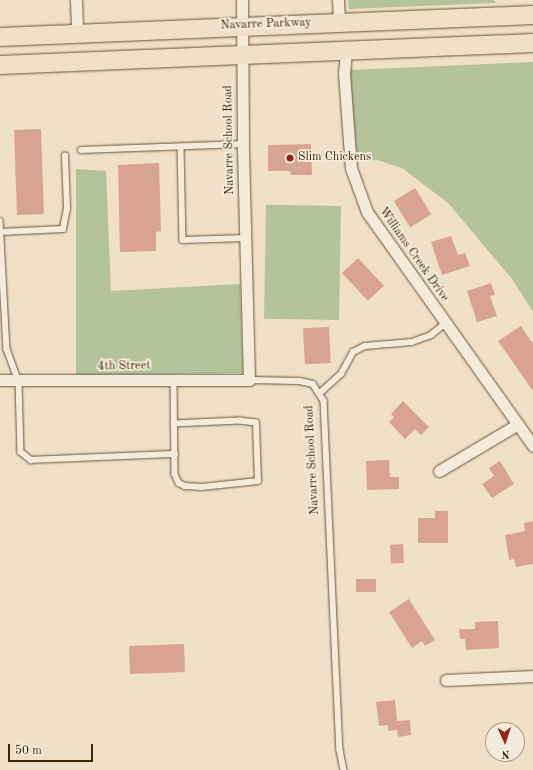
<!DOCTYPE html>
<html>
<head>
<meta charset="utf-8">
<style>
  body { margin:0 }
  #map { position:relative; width:533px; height:770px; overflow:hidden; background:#f0e0c7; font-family:"Old Standard TT",serif }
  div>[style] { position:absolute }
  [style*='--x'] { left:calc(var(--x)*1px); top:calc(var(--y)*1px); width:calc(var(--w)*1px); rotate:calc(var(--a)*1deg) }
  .green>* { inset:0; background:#b4c39a; transform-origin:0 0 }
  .building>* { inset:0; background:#d8a491; transform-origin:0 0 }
  .roads { filter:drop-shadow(0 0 1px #6a5434) drop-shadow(0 0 1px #6a5434) }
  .service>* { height:5.5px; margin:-2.75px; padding:0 2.75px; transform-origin:2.75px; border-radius:2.75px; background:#f5ebdb }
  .minor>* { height:11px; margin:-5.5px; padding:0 5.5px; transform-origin:5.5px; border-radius:5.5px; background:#f5ebdb }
  .trunk>* { height:18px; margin:-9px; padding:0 9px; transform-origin:9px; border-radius:9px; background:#f0e0c7 }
  .dots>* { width:11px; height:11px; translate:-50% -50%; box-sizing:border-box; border:2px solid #f5ebdb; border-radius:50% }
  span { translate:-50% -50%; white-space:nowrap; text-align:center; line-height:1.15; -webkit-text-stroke:3.5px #f5ebdb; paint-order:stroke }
  .street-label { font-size:12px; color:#3d2503 }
  .poi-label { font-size:12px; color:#3d2503 }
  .left { translate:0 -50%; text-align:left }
  .north { position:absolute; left:485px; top:722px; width:40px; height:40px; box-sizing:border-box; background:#f5ebdb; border:1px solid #ab9c85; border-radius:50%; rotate:177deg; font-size:11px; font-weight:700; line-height:16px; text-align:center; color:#3d2503 }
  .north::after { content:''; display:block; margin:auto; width:14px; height:18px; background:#8f2418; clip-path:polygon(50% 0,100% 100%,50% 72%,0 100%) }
  .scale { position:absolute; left:8px; top:744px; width:85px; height:18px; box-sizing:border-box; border:2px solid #3d2503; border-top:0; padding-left:5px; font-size:12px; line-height:14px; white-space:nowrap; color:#3d2503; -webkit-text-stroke:3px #f5ebdb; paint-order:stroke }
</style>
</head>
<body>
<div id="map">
  <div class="green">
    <i style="clip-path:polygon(348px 0,494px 0,496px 3px,349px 9px)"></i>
    <i style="clip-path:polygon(533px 62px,533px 312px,512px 279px,448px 203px,402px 168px,377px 160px,357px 161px,350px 70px)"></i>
    <i style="clip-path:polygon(76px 169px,106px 171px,111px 291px,240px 284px,243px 373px,76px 375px)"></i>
    <i style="left:341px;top:206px;width:114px;height:75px;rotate:91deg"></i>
  </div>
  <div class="building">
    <i style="left:41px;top:129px;width:85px;height:27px;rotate:88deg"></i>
    <i style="clip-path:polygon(311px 144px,312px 175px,291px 175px,290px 171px,268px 171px,268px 145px)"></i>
    <i style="clip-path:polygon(159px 163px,161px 231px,156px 232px,156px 251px,120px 252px,118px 165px)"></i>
    <i style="left:415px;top:188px;width:31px;height:25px;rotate:58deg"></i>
    <i style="clip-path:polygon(451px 236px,458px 255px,465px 253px,470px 266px,442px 275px,431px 242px)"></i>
    <i style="left:358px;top:258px;width:38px;height:22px;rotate:47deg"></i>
    <i style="clip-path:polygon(491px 283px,495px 295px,490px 296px,497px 316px,477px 322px,467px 291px)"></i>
    <i style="clip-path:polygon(521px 326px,533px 344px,533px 391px,498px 341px)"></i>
    <i style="left:329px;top:327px;width:36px;height:26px;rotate:87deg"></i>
    <i style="clip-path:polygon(403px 401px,429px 427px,421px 435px,415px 429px,405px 439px,389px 422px,394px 417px,391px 414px)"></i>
    <i style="clip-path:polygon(389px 460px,390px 477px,399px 477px,399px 489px,367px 490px,366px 461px)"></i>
    <i style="clip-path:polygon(500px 461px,514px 484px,492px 498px,482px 484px,494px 476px,489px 468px)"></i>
    <i style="clip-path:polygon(435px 511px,448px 511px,448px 543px,418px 543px,418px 518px,435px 518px)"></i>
    <i style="clip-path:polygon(533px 521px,533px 564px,516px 567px,514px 559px,509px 560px,505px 535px,525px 531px,524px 523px)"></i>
    <i style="left:403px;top:544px;width:19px;height:13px;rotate:87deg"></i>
    <i style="left:376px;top:579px;width:13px;height:20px;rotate:90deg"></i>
    <i style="clip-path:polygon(409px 599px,435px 640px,425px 646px,422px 641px,412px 648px,389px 612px)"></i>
    <i style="clip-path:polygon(498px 621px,499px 648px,466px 650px,465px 639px,460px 639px,459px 629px,475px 629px,475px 622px)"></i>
    <i style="left:184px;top:644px;width:28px;height:55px;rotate:88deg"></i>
    <i style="clip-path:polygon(395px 700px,397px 721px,410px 720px,411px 735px,398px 737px,397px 730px,388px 731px,388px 725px,379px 726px,376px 702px)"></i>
  </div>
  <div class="roads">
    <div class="service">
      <i style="--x:181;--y:147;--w:93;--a:88.8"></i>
      <i style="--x:183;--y:240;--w:62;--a:-1.8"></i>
      <i style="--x:81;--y:150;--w:162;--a:-2.1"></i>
      <i style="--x:0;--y:221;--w:128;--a:86.9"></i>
      <i style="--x:7;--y:349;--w:35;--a:70"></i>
      <i style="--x:19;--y:382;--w:70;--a:88.4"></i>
      <i style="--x:21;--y:452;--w:13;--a:39"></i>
      <i style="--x:31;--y:460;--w:144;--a:-2.4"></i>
      <i style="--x:0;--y:232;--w:63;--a:-2.7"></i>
      <i style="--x:63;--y:229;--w:21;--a:-79"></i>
      <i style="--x:67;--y:208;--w:52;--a:-92.2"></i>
      <i style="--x:174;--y:380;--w:94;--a:89.4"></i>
      <i style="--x:175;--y:474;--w:10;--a:66"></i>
      <i style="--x:179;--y:483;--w:7;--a:27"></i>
      <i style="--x:185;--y:486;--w:17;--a:3"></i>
      <i style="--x:202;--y:487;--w:56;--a:-6.1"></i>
      <i style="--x:258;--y:481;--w:58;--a:-92"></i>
      <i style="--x:256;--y:423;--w:16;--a:-173"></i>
      <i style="--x:240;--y:421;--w:66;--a:177.4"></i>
      <i style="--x:249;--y:380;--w:51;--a:1.1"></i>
      <i style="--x:300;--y:381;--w:13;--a:13"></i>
      <i style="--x:313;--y:384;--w:20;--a:57"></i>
      <i style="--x:324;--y:401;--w:349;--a:87.4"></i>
      <i style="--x:340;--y:750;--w:20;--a:79"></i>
      <i style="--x:321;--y:392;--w:27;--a:-42"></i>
      <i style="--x:341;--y:374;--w:25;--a:-61"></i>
      <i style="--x:353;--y:352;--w:13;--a:-27"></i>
      <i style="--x:365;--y:346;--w:47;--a:-4.9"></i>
      <i style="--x:412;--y:342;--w:20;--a:-20"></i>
      <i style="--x:431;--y:335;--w:19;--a:-39"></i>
    </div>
    <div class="minor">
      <i style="--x:76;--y:0;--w:34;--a:88"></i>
      <i style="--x:338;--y:0;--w:22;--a:87"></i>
      <i style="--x:346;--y:51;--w:22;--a:95"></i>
      <i style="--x:344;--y:73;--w:95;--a:85.8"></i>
      <i style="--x:351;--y:168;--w:47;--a:70"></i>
      <i style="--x:367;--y:212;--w:287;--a:54.6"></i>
      <i style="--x:0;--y:380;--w:249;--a:0"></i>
      <i style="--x:249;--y:380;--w:236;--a:-91.5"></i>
      <i style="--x:243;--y:144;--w:144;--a:-90.4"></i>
      <i style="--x:439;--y:471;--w:92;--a:-30.7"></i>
      <i style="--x:446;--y:680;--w:87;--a:-2.6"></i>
    </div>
    <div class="trunk">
      <i style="--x:0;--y:37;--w:533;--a:-2.36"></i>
      <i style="--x:0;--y:65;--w:533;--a:-2.36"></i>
    </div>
  </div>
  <div class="dots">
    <i style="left:290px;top:158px;background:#8f2418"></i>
  </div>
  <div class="street-label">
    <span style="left:266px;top:25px;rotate:-2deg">Navarre Parkway</span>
    <span style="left:230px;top:140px;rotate:-91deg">Navarre School Road</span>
    <span style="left:413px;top:255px;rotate:55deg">Williams Creek Drive</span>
    <span style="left:124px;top:367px;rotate:-1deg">4th Street</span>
    <span style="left:313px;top:460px;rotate:-93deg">Navarre School Road</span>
  </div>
  <div class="poi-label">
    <span class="left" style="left:298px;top:158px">Slim Chickens</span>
  </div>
  <div class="north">N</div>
  <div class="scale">50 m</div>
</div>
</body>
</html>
